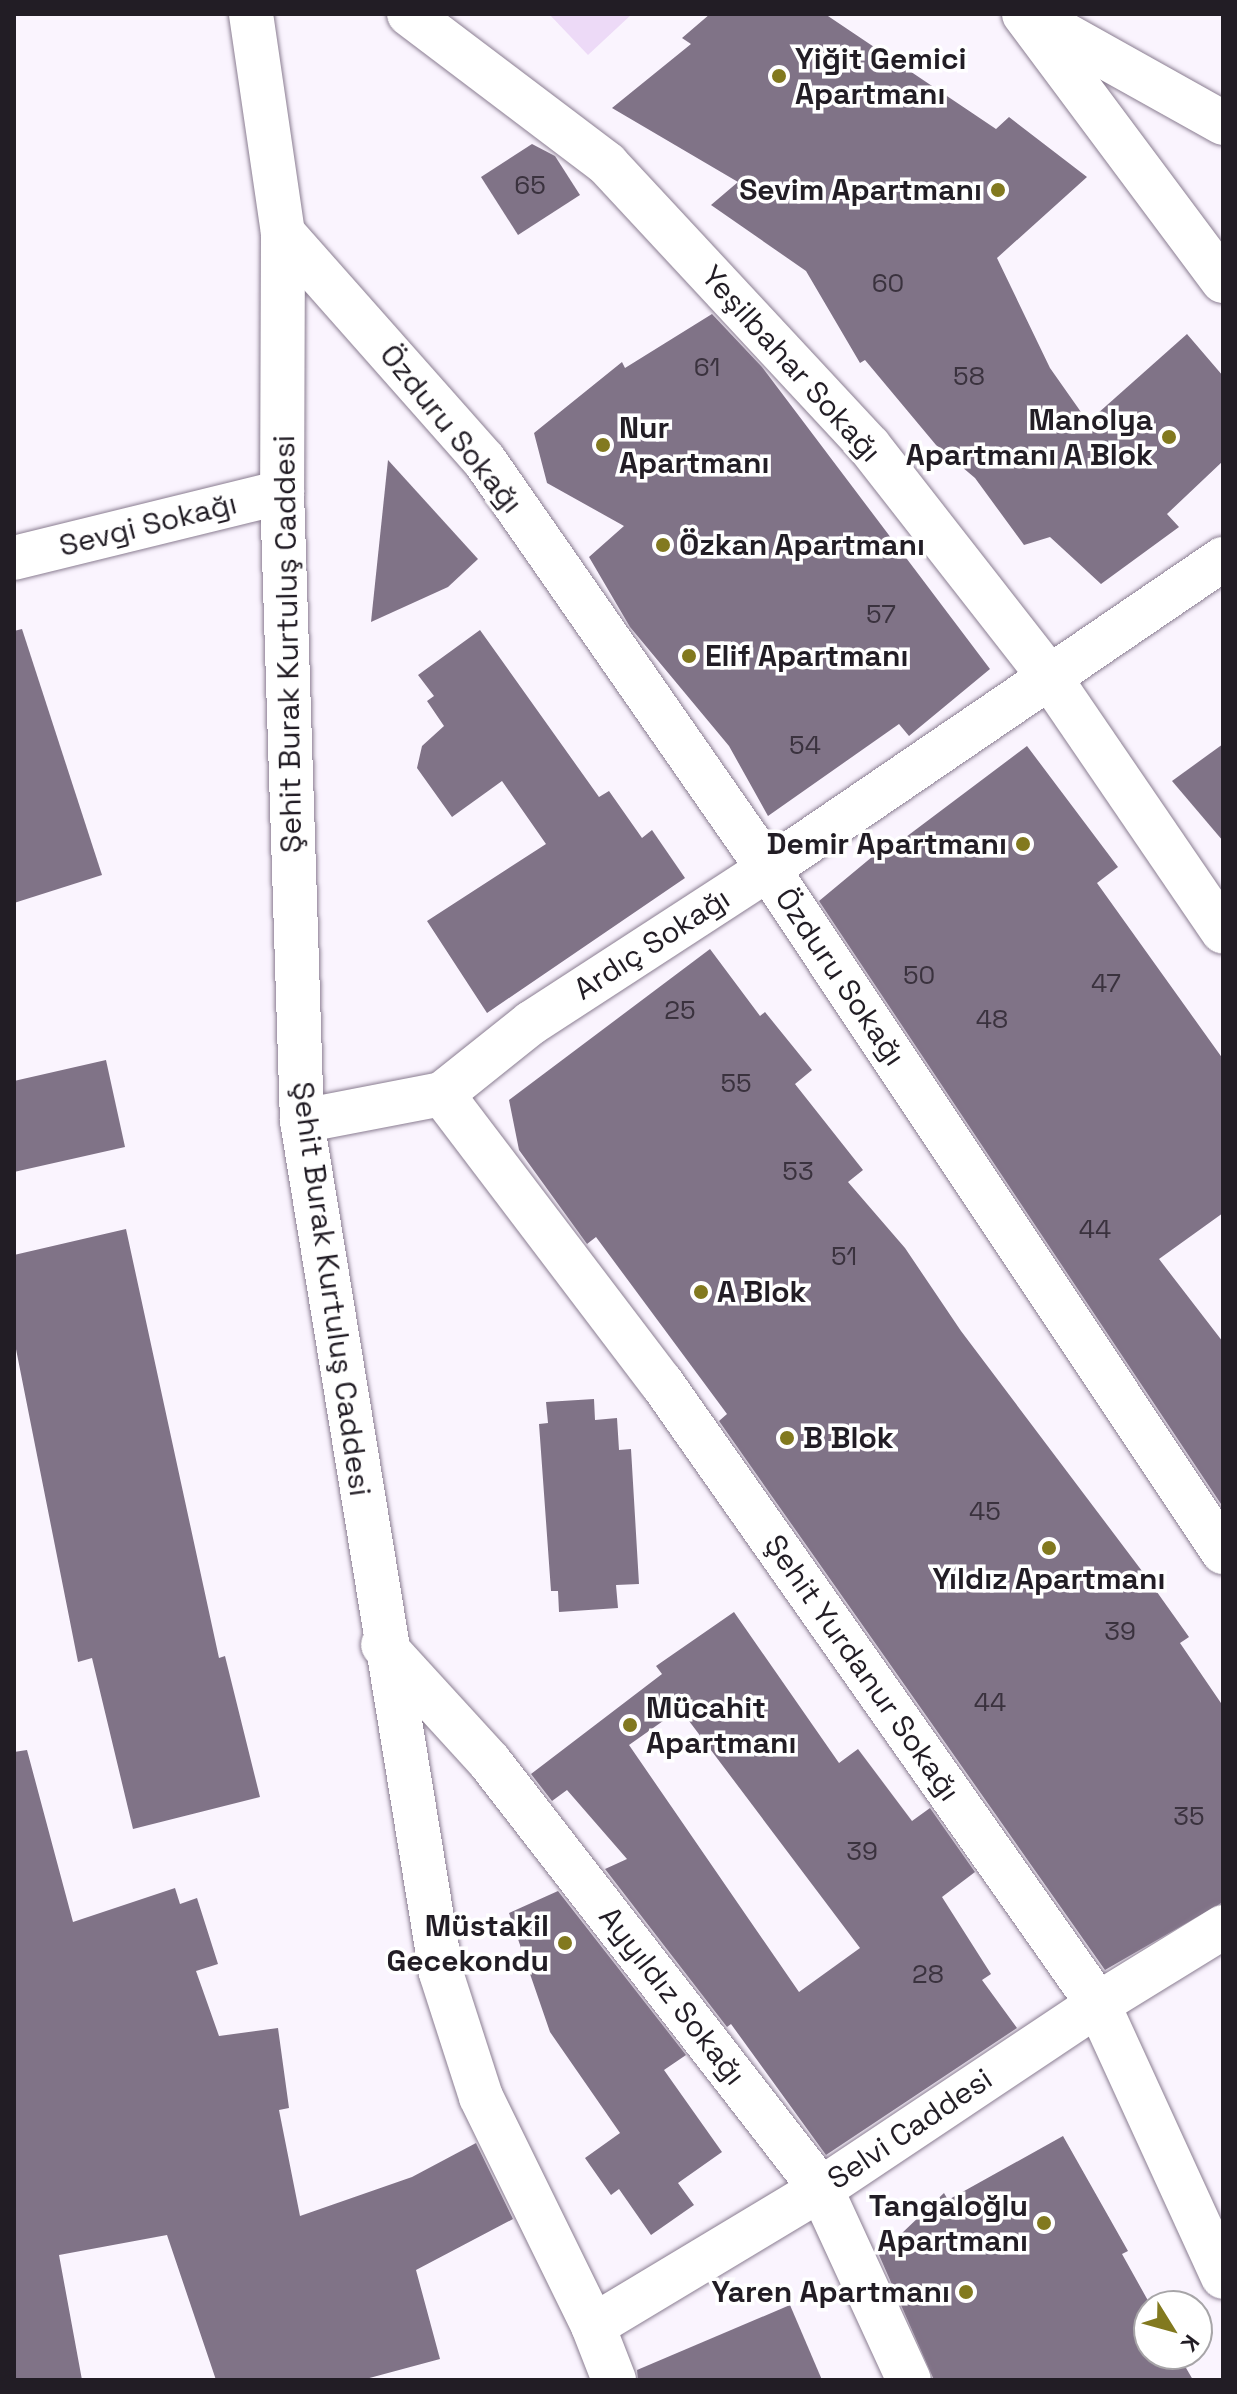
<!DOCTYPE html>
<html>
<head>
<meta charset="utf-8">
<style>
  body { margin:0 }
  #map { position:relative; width:1237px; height:2394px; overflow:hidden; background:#faf4fe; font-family:"Space Grotesk",sans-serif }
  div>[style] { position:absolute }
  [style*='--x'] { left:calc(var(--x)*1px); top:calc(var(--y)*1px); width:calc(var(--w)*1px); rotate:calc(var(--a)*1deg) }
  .green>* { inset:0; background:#eddaf7 }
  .building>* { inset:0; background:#807387 }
  .roads { filter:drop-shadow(0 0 2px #8a7d91) drop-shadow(0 0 2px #8a7d91) }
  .minor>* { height:44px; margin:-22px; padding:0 22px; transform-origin:22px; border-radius:22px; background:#fff }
  .dots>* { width:22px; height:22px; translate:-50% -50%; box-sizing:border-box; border:4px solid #fff; border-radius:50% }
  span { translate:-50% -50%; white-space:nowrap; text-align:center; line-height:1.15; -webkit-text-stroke:7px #fff; paint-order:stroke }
  .number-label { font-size:26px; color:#3a323e }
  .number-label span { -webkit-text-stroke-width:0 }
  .poi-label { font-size:30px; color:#221d25; font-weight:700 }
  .left { translate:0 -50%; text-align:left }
  .right { translate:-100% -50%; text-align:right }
  .street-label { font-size:30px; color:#221d25 }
  .frame { position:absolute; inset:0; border:16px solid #221d25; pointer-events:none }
  .north { position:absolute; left:1133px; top:2290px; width:80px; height:80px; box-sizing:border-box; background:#fff; border:2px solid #a7a5a8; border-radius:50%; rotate:127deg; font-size:22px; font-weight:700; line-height:32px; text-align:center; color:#221d25 }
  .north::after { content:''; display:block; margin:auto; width:28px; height:36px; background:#82791f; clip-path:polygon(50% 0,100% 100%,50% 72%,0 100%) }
</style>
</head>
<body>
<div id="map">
  <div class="green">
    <i style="clip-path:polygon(549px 14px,632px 14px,588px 55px)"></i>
  </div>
  <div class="building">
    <i style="clip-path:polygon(710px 14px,825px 14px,996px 129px,1009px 117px,1087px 177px,997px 258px,1050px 368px,1088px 422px,1187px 334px,1223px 376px,1223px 461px,1167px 514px,1179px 527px,1101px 584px,1050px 537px,1024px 545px,975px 478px,936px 445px,865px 360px,860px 363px,806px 271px,711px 205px,738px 182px,612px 108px,691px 44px,682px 38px)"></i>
    <i style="clip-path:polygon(532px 144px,555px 156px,580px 195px,518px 235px,481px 177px)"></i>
    <i style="clip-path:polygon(712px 314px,762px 367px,990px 669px,909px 736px,899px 724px,768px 816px,729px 746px,630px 627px,589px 557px,624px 526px,547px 483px,534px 433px,622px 362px,625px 368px)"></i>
    <i style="clip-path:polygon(388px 460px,478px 559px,448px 587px,371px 622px)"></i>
    <i style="clip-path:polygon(22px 629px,102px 875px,14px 903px,14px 631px)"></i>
    <i style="clip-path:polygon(480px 630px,599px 797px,609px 791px,642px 838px,652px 830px,685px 878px,487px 1013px,427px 921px,546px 844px,502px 781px,452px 817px,417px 768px,422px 746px,444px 726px,427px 701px,434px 696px,418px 675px)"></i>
    <i style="clip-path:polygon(1223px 744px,1223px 841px,1172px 781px)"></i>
    <i style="clip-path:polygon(1027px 746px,1118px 867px,1097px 883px,1223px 1059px,1223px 1213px,1159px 1259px,1223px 1342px,1223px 1507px,819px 901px,890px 842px,894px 846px)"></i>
    <i style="clip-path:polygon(710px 949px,760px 1016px,765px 1012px,812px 1070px,795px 1084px,863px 1170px,848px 1182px,905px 1248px,961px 1331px,1142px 1571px,1189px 1637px,1180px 1643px,1223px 1706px,1223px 1902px,1105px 1970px,719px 1421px,727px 1414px,596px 1237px,587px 1244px,519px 1150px,509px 1100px)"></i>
    <i style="clip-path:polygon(106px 1060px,125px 1147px,14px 1172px,14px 1081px)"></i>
    <i style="clip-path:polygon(126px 1229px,219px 1658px,225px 1656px,260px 1797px,133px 1829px,92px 1658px,78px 1662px,14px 1339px,14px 1255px)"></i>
    <i style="clip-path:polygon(594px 1399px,595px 1420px,617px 1418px,619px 1450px,631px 1449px,639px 1584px,616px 1585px,618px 1608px,559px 1612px,558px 1591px,551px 1591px,539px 1424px,548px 1423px,546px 1402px)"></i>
    <i style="clip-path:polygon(evenodd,734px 1612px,839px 1763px,858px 1749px,912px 1821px,930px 1808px,975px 1872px,942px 1897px,991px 1974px,982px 1980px,1017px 2028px,826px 2155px,731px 2024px,727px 2027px,605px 1869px,627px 1859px,567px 1790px,552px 1801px,531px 1774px,662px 1674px,656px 1666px,734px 1612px,680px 1709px,860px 1948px,799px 1992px,629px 1745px,680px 1709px)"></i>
    <i style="clip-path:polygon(27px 1750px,73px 1922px,175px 1888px,180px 1904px,197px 1898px,218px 1964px,196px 1971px,219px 2036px,278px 2028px,289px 2108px,279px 2110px,300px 2216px,412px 2177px,476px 2143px,513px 2219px,416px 2270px,440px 2359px,362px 2380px,216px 2380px,167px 2235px,59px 2255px,82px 2380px,14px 2380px,14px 1752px)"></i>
    <i style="clip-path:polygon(558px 1891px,686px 2055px,664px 2070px,722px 2152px,678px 2183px,694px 2205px,651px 2235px,619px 2189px,611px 2195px,585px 2158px,620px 2133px,550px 2032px,509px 1913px)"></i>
    <i style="clip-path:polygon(1063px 2136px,1128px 2251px,1122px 2254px,1151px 2306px,1149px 2354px,1178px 2354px,1193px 2380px,934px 2380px,879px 2255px,944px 2193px,948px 2200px)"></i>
    <i style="clip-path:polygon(790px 2305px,822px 2380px,638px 2380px,637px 2370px)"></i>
  </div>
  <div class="roads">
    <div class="minor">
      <i style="--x:251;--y:14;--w:221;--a:81.7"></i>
      <i style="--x:283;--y:233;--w:259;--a:90.2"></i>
      <i style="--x:282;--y:492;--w:629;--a:88.18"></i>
      <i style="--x:302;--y:1121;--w:863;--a:80.73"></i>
      <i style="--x:441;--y:1973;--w:130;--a:72.1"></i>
      <i style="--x:481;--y:2097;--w:255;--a:63.9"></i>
      <i style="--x:593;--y:2326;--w:58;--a:68.7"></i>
      <i style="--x:409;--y:14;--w:248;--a:37.1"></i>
      <i style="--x:607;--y:164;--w:385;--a:47.1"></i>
      <i style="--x:869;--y:446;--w:294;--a:52"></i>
      <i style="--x:1050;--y:678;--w:307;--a:55.7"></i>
      <i style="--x:1024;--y:14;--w:333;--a:53.3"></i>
      <i style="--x:1037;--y:19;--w:213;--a:29.2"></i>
      <i style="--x:283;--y:233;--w:303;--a:48.5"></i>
      <i style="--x:484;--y:460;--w:498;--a:55.2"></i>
      <i style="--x:768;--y:869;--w:821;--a:56.33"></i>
      <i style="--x:14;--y:558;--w:276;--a:-13.8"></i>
      <i style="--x:442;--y:1094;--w:362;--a:52.8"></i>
      <i style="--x:661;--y:1382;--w:760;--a:54.91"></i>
      <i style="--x:1098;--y:2004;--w:300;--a:65.4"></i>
      <i style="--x:302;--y:1121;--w:143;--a:-10.9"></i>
      <i style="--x:442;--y:1094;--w:114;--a:-38.6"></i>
      <i style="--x:531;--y:1023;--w:283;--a:-33"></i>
      <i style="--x:768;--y:869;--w:551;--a:-34.27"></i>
      <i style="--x:383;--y:1645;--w:157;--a:47.6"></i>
      <i style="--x:489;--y:1761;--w:542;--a:52.2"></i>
      <i style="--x:821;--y:2189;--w:210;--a:65.3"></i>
      <i style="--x:593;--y:2326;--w:266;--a:-31"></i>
      <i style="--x:821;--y:2189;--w:333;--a:-33.7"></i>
      <i style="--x:1098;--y:2004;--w:147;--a:-31.6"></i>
    </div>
  </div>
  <div class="dots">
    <i style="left:779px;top:76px;background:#82791f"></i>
    <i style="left:998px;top:190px;background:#82791f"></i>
    <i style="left:1169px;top:437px;background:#82791f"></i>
    <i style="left:603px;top:445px;background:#82791f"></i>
    <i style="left:663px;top:545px;background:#82791f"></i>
    <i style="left:689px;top:656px;background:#82791f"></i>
    <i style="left:1023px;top:844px;background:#82791f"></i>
    <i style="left:701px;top:1292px;background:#82791f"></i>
    <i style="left:787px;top:1438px;background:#82791f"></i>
    <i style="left:1049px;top:1548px;background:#82791f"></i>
    <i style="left:630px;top:1725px;background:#82791f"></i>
    <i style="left:565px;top:1943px;background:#82791f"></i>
    <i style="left:1044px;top:2223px;background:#82791f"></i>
    <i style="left:966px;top:2292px;background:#82791f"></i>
  </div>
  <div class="number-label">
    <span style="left:530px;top:186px">65</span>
    <span style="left:888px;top:284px">60</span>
    <span style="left:707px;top:368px">61</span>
    <span style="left:969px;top:377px">58</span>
    <span style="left:881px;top:615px">57</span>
    <span style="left:805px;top:746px">54</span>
    <span style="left:919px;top:976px">50</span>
    <span style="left:1106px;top:984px">47</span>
    <span style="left:680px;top:1011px">25</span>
    <span style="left:992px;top:1020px">48</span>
    <span style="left:736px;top:1084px">55</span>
    <span style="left:798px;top:1172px">53</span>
    <span style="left:1095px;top:1230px">44</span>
    <span style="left:844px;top:1257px">51</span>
    <span style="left:985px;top:1512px">45</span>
    <span style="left:1120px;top:1632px">39</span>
    <span style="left:990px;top:1703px">44</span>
    <span style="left:1189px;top:1817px">35</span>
    <span style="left:862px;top:1852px">39</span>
    <span style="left:928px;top:1975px">28</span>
  </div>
  <div class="poi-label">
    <span class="left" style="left:795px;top:76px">Yiğit Gemici<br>Apartmanı</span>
    <span class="right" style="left:982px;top:190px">Sevim Apartmanı</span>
    <span class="right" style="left:1153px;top:437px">Manolya<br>Apartmanı A Blok</span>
    <span class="left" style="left:619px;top:445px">Nur<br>Apartmanı</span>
    <span class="left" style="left:679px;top:545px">Özkan Apartmanı</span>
    <span class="left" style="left:705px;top:656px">Elif Apartmanı</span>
    <span class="right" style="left:1007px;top:844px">Demir Apartmanı</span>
    <span class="left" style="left:717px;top:1292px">A Blok</span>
    <span class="left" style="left:803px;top:1438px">B Blok</span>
    <span style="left:1049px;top:1579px">Yıldız Apartmanı</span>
    <span class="left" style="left:646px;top:1725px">Mücahit<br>Apartmanı</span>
    <span class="right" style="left:549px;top:1943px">Müstakil<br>Gecekondu</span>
    <span class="right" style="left:1028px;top:2223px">Tangaloğlu<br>Apartmanı</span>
    <span class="right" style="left:950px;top:2292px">Yaren Apartmanı</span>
  </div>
  <div class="street-label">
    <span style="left:791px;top:364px;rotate:48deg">Yeşilbahar Sokağı</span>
    <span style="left:451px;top:429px;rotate:51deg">Özduru Sokağı</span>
    <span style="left:148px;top:525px;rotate:-14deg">Sevgi Sokağı</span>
    <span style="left:288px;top:644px;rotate:-91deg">Şehit Burak Kurtuluş Caddesi</span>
    <span style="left:652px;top:944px;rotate:-33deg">Ardıç Sokağı</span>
    <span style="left:840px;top:977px;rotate:56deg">Özduru Sokağı</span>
    <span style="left:331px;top:1289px;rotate:82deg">Şehit Burak Kurtuluş Caddesi</span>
    <span style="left:862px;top:1668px;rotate:55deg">Şehit Yurdanur Sokağı</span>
    <span style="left:672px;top:1996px;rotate:52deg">Ayyıldız Sokağı</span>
    <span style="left:910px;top:2129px;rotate:-34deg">Selvi Caddesi</span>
  </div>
  <div class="frame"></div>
  <div class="north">K</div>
</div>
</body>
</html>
